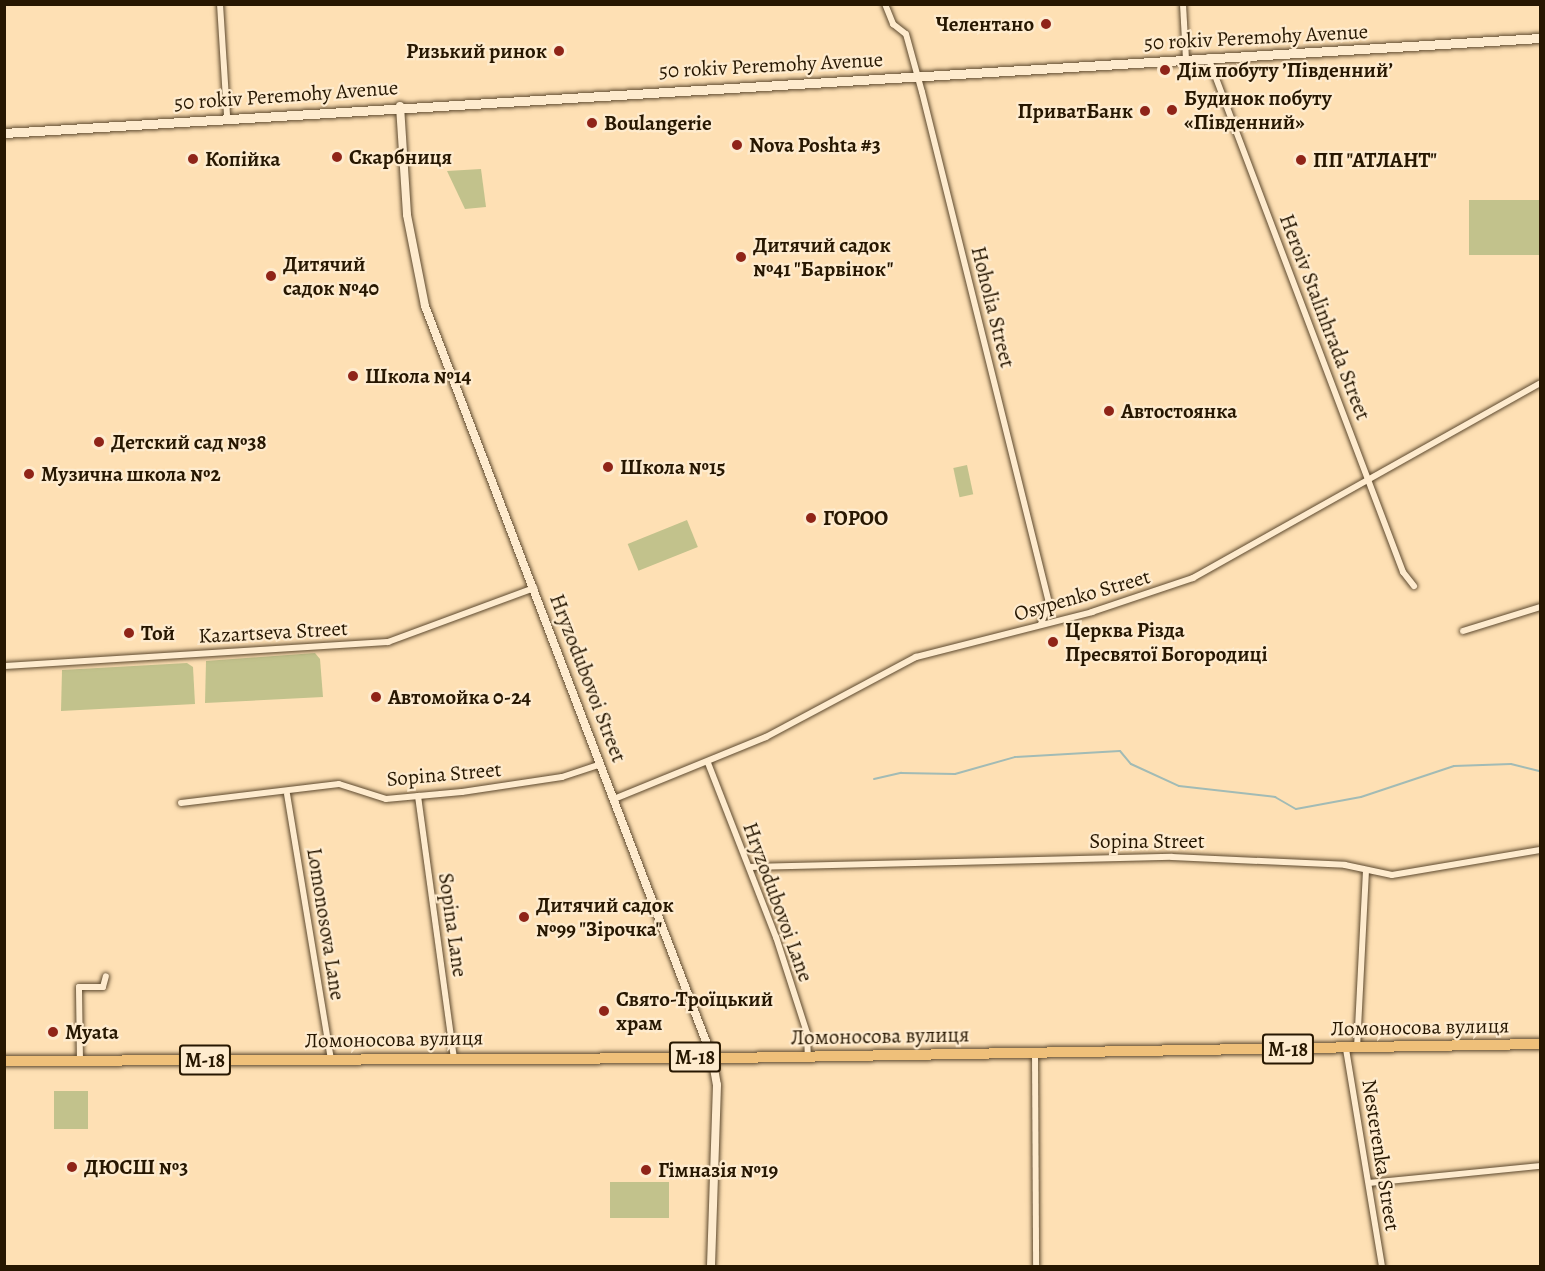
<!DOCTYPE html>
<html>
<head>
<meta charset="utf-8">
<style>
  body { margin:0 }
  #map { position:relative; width:1545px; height:1271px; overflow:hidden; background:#fee0b4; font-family:Alegreya,serif }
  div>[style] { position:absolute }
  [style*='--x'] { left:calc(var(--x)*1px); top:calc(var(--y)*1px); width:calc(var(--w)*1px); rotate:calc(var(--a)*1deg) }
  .green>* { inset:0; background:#c2c28c; transform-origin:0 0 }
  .stream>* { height:2px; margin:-1px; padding:0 1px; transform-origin:1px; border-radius:1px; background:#a2bbb5 }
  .roads { filter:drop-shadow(0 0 2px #5d492e) drop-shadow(0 0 2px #5d492e) }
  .minor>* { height:6px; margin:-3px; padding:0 3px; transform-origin:3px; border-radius:3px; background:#feebce }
  .tertiary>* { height:8px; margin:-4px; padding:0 4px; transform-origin:4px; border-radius:4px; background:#feebce }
  .secondary>* { height:9px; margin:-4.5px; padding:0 4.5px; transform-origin:4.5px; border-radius:4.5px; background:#feebce }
  .trunk>* { height:10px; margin:-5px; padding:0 5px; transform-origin:5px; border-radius:5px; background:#efc07a }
  .dots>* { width:16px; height:16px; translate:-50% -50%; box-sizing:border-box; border:3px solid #feebce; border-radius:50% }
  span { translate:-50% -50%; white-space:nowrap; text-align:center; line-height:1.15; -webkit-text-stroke:4.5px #feebce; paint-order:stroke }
  .shield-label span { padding:2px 4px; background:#feebce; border:2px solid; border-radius:4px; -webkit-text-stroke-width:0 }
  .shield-label { font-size:20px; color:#271701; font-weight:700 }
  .poi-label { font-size:21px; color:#271701; font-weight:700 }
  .right { translate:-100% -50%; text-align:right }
  .left { translate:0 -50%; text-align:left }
  .street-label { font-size:21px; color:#271701 }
  .frame { position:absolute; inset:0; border:6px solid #271701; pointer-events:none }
</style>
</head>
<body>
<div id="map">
  <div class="green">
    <i style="clip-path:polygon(481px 169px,486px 207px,465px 209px,447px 171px)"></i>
    <i style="left:1540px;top:200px;width:55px;height:71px;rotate:90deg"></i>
    <i style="left:967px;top:465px;width:30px;height:14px;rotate:78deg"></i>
    <i style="left:687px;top:520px;width:29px;height:64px;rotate:68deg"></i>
    <i style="clip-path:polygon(315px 653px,320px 659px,323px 697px,205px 703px,206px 661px)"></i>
    <i style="clip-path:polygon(187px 663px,193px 667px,195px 704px,61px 711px,62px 670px)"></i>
    <i style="left:54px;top:1091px;width:34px;height:38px"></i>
    <i style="left:669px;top:1182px;width:36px;height:59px;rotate:90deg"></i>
  </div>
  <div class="stream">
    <i style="--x:874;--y:779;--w:28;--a:-13"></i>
    <i style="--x:901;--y:773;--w:54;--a:1.1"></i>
    <i style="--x:955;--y:774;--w:62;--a:-15.8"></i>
    <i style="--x:1015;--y:757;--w:105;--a:-3.3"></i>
    <i style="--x:1120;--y:751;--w:17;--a:50"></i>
    <i style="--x:1131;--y:764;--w:53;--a:24.6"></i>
    <i style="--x:1179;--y:786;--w:97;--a:6.5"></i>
    <i style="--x:1275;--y:797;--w:24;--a:30"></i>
    <i style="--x:1296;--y:809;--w:66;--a:-10.5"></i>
    <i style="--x:1361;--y:797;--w:98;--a:-18.4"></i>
    <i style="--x:1454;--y:766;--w:57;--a:-2"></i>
    <i style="--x:1511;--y:764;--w:30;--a:14"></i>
  </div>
  <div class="roads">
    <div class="minor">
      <i style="--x:220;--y:4;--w:112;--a:86.4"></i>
      <i style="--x:885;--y:4;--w:22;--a:68"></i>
      <i style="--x:893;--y:24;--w:16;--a:38"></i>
      <i style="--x:906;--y:34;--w:60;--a:74.6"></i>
      <i style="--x:922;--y:92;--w:527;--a:76.04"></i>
      <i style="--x:1049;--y:603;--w:22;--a:111"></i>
      <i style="--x:1183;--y:4;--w:55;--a:86.9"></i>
      <i style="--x:1208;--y:57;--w:551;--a:69.26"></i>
      <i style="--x:1403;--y:572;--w:18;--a:52"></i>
      <i style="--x:1463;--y:631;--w:81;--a:-17.3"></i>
      <i style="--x:4;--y:666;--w:385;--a:-3.6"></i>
      <i style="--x:388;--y:642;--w:156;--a:-20.3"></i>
      <i style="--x:708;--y:763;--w:187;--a:68.7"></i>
      <i style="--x:776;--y:937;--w:101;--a:72.1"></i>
      <i style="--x:807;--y:1033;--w:23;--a:88"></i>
      <i style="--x:287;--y:794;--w:269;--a:80.6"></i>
      <i style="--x:418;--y:796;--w:264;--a:82.2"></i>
      <i style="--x:614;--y:799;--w:164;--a:-22.2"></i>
      <i style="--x:766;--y:737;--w:170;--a:-28.1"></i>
      <i style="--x:916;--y:657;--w:182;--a:-14.3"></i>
      <i style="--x:1092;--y:612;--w:107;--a:-18.6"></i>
      <i style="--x:1193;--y:578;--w:398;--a:-29.3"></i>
      <i style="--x:181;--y:803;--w:159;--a:-6.9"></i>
      <i style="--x:339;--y:784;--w:49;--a:17.7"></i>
      <i style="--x:386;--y:799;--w:76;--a:-5.3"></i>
      <i style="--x:462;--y:792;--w:101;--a:-8.5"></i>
      <i style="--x:562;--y:777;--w:41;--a:-18.4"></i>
      <i style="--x:750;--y:867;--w:422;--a:-1.4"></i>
      <i style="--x:1172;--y:857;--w:173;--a:2.6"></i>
      <i style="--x:1345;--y:865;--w:48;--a:12"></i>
      <i style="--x:1392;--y:875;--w:150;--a:-9.6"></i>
      <i style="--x:1357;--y:1048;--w:176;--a:-87.1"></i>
      <i style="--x:1346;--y:1049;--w:220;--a:80.6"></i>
      <i style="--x:1035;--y:1053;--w:213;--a:89.7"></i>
      <i style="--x:80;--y:1061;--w:74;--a:-90.8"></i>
      <i style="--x:79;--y:987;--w:24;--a:0"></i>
      <i style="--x:103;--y:987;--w:11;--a:-75"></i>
      <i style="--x:1369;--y:1183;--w:172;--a:-5.7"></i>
    </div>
    <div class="tertiary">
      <i style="--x:400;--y:106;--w:109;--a:86.3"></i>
      <i style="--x:407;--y:215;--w:93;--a:78.8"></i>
      <i style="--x:425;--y:306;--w:804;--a:69.09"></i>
      <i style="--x:712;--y:1057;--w:28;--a:80"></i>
      <i style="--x:717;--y:1085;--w:181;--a:91.9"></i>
    </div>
    <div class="secondary">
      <i style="--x:4;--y:133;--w:1539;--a:-3.54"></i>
    </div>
    <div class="trunk">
      <i style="--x:4;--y:1061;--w:725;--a:-0.24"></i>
      <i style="--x:729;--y:1058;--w:811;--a:-0.99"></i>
    </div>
  </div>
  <div class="dots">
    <i style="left:1046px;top:24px;background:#8f2418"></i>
    <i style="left:559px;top:51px;background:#8f2418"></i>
    <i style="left:1165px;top:70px;background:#8f2418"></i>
    <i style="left:1172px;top:110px;background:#8f2418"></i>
    <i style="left:1145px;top:111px;background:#8f2418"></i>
    <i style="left:592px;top:123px;background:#8f2418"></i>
    <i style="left:737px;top:145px;background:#8f2418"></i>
    <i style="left:337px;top:157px;background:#8f2418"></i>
    <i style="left:193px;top:159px;background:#8f2418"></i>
    <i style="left:1301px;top:160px;background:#8f2418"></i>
    <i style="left:741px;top:257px;background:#8f2418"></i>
    <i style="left:271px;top:276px;background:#8f2418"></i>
    <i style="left:353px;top:376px;background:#8f2418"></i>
    <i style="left:1109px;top:411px;background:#8f2418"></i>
    <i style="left:99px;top:442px;background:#8f2418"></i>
    <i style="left:608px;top:467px;background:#8f2418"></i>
    <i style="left:29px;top:474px;background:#8f2418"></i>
    <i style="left:811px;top:518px;background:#8f2418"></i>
    <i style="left:129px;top:633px;background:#8f2418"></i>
    <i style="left:1053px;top:642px;background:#8f2418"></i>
    <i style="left:376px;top:697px;background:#8f2418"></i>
    <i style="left:524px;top:917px;background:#8f2418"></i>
    <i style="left:604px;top:1011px;background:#8f2418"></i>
    <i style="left:53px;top:1032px;background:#8f2418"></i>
    <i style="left:72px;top:1167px;background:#8f2418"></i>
    <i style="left:646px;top:1170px;background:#8f2418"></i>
  </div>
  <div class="shield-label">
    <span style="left:1288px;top:1049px">М-18</span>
    <span style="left:695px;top:1057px">М-18</span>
    <span style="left:205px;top:1060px">М-18</span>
  </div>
  <div class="poi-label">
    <span class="right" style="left:1034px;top:24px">Челентано</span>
    <span class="right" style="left:547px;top:51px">Ризький ринок</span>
    <span class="left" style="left:1177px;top:70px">Дім побуту ʼПівденнийʼ</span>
    <span class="left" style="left:1184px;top:110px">Будинок побуту<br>«Південний»</span>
    <span class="right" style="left:1133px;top:111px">ПриватБанк</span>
    <span class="left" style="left:604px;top:123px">Boulangerie</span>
    <span class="left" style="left:749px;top:145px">Nova Poshta #3</span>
    <span class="left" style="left:349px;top:157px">Скарбниця</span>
    <span class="left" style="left:205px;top:159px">Копійка</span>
    <span class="left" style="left:1313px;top:160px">ПП "АТЛАНТ"</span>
    <span class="left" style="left:753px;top:257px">Дитячий садок<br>№41 "Барвінок"</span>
    <span class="left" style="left:283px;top:276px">Дитячий<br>садок №40</span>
    <span class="left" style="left:365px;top:376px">Школа №14</span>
    <span class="left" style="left:1121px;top:411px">Автостоянка</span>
    <span class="left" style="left:111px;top:442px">Детский сад №38</span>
    <span class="left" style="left:620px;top:467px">Школа №15</span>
    <span class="left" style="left:41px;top:474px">Музична школа №2</span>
    <span class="left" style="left:823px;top:518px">ГОРОО</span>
    <span class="left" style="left:1065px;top:642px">Церква Різда<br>Пресвятої Богородиці</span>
    <span class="left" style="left:141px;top:633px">Той</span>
    <span class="left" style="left:388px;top:697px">Автомойка 0-24</span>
    <span class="left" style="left:536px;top:917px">Дитячий садок<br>№99 "Зірочка"</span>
    <span class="left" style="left:616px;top:1011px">Свято-Троїцький<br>храм</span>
    <span class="left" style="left:65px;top:1032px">Myata</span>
    <span class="left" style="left:84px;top:1167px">ДЮСШ №3</span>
    <span class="left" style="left:658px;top:1170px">Гімназія №19</span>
  </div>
  <div class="street-label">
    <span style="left:1256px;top:37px;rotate:-3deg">50 rokiv Peremohy Avenue</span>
    <span style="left:771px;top:65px;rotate:-3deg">50 rokiv Peremohy Avenue</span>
    <span style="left:286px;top:95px;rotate:-4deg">50 rokiv Peremohy Avenue</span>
    <span style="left:993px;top:307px;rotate:76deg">Hoholia Street</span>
    <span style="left:1325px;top:317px;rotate:69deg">Heroiv Stalinhrada Street</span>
    <span style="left:1082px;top:595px;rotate:-16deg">Osypenko Street</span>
    <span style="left:273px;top:632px;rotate:-3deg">Kazartseva Street</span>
    <span style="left:588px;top:678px;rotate:69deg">Hryzodubovoi Street</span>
    <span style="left:444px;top:774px;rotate:-5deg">Sopina Street</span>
    <span style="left:1147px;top:841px">Sopina Street</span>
    <span style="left:778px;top:902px;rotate:70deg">Hryzodubovoi Lane</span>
    <span style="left:326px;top:924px;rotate:81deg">Lomonosova Lane</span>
    <span style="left:453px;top:925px;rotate:82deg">Sopina Lane</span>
    <span style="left:1420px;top:1027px;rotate:-1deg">Ломоносова вулиця</span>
    <span style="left:880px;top:1036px;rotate:-1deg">Ломоносова вулиця</span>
    <span style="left:394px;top:1039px;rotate:-1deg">Ломоносова вулиця</span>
    <span style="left:1381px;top:1155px;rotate:81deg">Nesterenka Street</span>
  </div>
  <div class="frame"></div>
</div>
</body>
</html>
